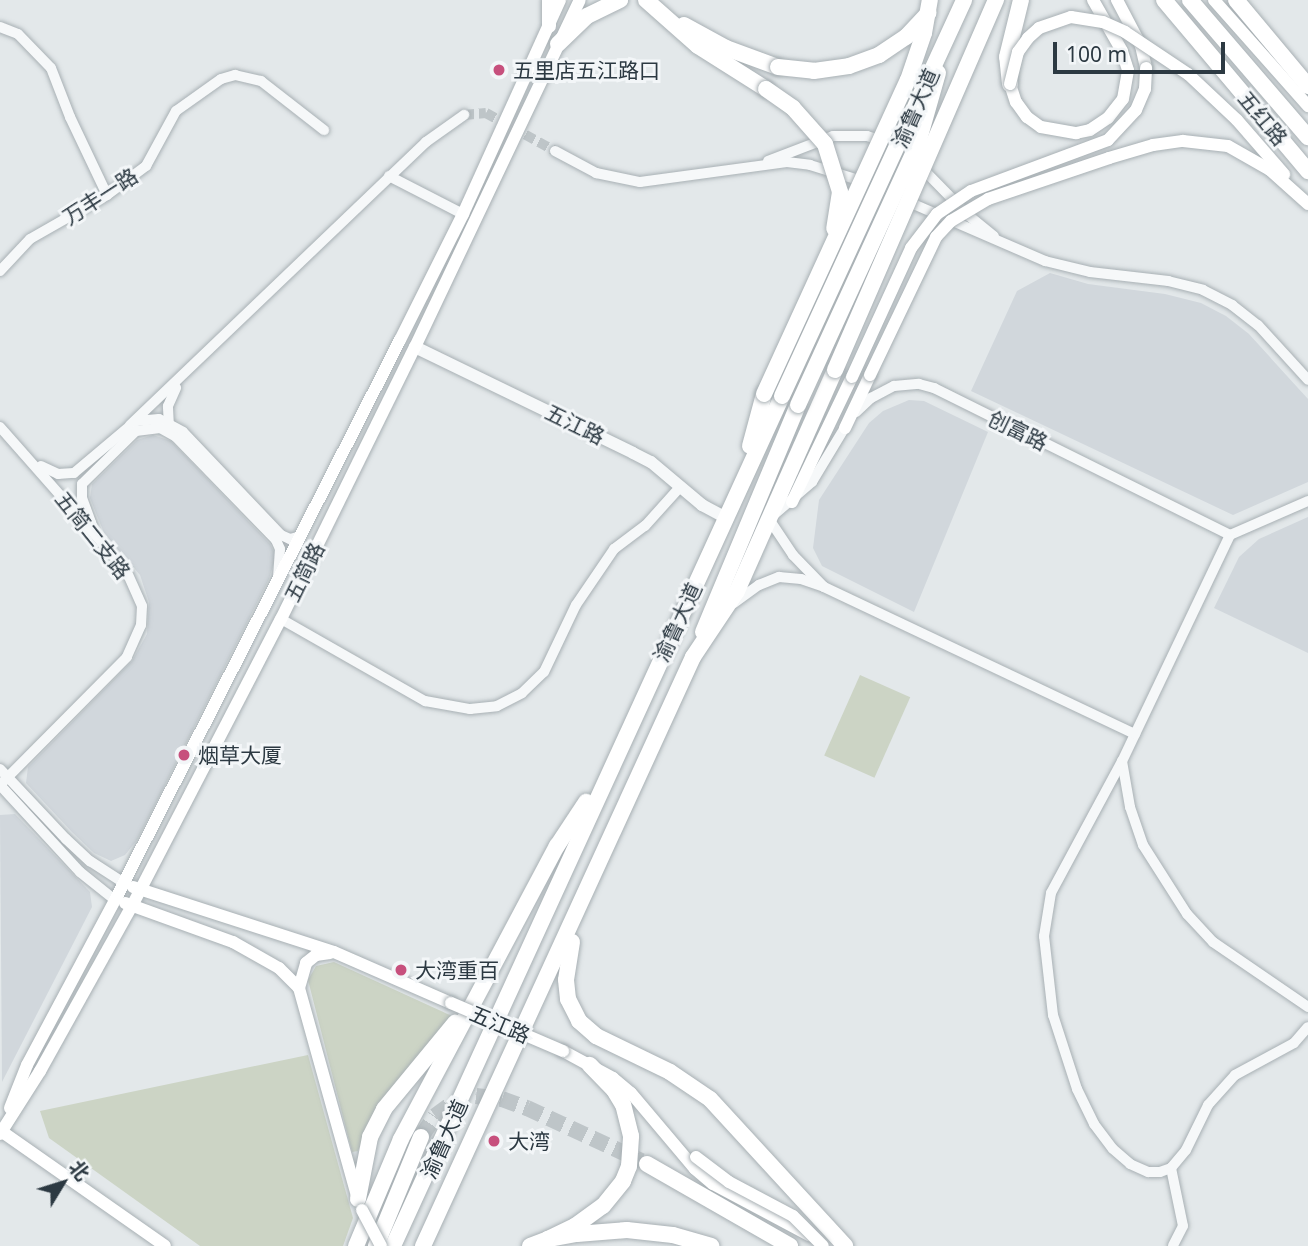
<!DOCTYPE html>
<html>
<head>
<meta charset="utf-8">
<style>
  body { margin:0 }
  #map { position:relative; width:1308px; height:1246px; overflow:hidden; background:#e3e8ea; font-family:"Noto Sans","Noto Sans SC",sans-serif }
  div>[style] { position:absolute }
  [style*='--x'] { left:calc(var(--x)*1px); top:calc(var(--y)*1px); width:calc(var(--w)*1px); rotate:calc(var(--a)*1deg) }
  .built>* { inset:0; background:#d1d7dc }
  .green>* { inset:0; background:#ccd4c5; transform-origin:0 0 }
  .minor-tunnel>* { height:10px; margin-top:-5px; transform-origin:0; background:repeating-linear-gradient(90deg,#bec5c8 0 10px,transparent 0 15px) }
  .trunk-tunnel>* { height:16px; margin-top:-8px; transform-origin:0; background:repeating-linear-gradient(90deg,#bec5c8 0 16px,transparent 0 24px) }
  .roads { filter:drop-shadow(0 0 2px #a8b0b4) drop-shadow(0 0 2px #a8b0b4) }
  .minor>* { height:10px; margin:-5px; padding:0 5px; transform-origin:5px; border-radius:5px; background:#f6f8f9 }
  .tertiary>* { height:12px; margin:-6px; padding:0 6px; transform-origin:6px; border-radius:6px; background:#f6f8f9 }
  .secondary>* { height:12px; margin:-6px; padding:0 6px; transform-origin:6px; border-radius:6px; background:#fff }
  .primary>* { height:14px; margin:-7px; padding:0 7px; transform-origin:7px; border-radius:7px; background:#fff }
  .trunk>* { height:16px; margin:-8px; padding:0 8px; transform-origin:8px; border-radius:8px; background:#fff }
  .bridges { filter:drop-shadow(0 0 2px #a8b0b4) drop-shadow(0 0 2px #a8b0b4) }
  .secondary-bridge>* { height:12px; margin:-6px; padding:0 6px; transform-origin:6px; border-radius:6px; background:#fff }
  .trunk-bridge>* { height:16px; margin:-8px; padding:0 8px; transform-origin:8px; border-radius:8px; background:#fff }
  .dots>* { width:19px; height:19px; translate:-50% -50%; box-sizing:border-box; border:4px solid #f3f6f8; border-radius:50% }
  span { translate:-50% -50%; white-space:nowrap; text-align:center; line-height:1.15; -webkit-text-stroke:6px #f3f6f8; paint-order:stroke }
  .poi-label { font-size:21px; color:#2c3942 }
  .left { translate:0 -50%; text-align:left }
  .street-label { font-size:21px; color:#2c3942 }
  .north { position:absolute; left:28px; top:1148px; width:70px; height:70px; -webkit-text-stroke:5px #f3f6f8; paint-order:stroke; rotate:52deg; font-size:19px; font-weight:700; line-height:28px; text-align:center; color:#2c3942 }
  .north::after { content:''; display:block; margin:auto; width:24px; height:32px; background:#2c3942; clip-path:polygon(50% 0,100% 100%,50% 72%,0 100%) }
  .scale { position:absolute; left:1053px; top:42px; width:172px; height:32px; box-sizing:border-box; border:4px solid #2c3942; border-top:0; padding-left:9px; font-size:21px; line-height:24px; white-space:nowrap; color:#2c3942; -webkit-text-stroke:5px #f3f6f8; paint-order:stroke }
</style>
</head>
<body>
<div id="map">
  <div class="built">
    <i style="clip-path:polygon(1050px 273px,1088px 284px,1165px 294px,1201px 303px,1226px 316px,1249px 334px,1308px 399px,1308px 482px,1233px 515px,971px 391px,1017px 291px)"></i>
    <i style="clip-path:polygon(909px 400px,924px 401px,988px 432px,914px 612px,822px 566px,813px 548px,819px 500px,869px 423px,883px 411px)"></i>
    <i style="clip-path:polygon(153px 435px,171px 441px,270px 544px,274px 552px,274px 562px,269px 579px,137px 840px,125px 855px,111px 861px,94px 853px,72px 832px,26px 783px,28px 767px,132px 661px,147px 634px,149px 602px,140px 575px,104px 533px,90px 498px,92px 484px,137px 440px)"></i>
    <i style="clip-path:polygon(1308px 517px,1308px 653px,1214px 608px,1239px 557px,1259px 539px)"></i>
    <i style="clip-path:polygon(15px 814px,90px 892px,92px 907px,2px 1082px,0 815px)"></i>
  </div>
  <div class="green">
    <i style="left:860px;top:675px;width:55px;height:88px;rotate:24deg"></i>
    <i style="clip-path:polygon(334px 962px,452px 1016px,377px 1107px,358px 1151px,352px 1152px,308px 980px,316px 966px)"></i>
    <i style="clip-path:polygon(308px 1055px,353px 1218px,343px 1246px,200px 1246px,49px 1138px,40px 1111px)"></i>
  </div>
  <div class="minor-tunnel">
    <i style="--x:464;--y:115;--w:22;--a:-5"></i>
    <i style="--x:486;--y:113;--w:79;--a:28.8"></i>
  </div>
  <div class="trunk-tunnel">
    <i style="--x:421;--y:1137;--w:25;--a:-56"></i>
    <i style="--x:435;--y:1116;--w:22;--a:-36"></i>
    <i style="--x:453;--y:1103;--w:24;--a:-17"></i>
    <i style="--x:476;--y:1096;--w:26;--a:7"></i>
    <i style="--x:502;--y:1099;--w:27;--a:20"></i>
    <i style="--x:527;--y:1108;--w:126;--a:24.9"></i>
  </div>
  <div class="roads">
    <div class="minor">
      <i style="--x:0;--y:27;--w:19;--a:21"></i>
      <i style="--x:18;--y:34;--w:47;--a:45.9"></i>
      <i style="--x:51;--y:68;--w:53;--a:68.8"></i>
      <i style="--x:70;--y:117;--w:86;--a:64.6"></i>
      <i style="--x:555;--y:151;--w:47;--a:28.2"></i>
      <i style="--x:596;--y:173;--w:45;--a:11.6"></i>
      <i style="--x:640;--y:182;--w:148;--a:-7.7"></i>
      <i style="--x:787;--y:162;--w:23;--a:7"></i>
      <i style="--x:810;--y:165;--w:58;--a:17.2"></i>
      <i style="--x:768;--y:161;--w:70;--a:-21"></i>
      <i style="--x:833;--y:136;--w:34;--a:0"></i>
      <i style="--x:867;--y:136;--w:17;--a:17"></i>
      <i style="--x:919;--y:165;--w:71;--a:45.6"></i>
      <i style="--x:969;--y:216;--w:32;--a:39"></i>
      <i style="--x:389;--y:176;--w:83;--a:27.2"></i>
      <i style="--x:904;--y:200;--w:154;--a:23.4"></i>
      <i style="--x:1045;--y:261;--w:46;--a:13.7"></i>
      <i style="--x:1090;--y:272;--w:79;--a:6.6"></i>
      <i style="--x:1168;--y:281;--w:36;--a:14"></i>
      <i style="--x:1203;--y:290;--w:33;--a:27"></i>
      <i style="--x:1232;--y:305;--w:33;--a:38"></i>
      <i style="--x:1258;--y:325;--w:74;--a:47.7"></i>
      <i style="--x:0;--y:271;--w:44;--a:-46.8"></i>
      <i style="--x:30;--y:239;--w:89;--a:-29.7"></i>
      <i style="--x:107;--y:195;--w:49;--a:-36.6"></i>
      <i style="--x:146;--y:166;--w:63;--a:-61.4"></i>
      <i style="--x:176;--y:111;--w:55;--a:-35.4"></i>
      <i style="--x:221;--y:79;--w:15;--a:-16"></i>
      <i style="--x:235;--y:75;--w:27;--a:13"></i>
      <i style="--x:261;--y:81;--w:80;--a:37.9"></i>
      <i style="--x:856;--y:412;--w:21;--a:-43"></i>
      <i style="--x:871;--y:398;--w:26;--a:-28"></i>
      <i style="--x:894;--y:386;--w:25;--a:-5"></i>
      <i style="--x:919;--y:384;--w:16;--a:15"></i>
      <i style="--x:934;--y:388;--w:330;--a:26.4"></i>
      <i style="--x:1230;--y:535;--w:85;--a:-23.6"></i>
      <i style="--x:130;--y:425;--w:410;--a:-43.7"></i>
      <i style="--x:426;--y:142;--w:47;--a:-35.4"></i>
      <i style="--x:0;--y:427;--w:191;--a:48.6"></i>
      <i style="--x:126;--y:570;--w:39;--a:66"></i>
      <i style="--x:142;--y:606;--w:19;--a:93"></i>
      <i style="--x:141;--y:625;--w:35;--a:114"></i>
      <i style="--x:127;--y:657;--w:180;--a:134.8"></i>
      <i style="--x:169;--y:427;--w:21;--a:-93"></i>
      <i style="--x:168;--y:406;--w:20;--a:-66"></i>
      <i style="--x:41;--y:466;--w:19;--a:25"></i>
      <i style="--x:58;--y:474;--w:16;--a:-4"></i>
      <i style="--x:74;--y:473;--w:81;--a:-40"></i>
      <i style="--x:136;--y:421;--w:23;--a:-5"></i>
      <i style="--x:159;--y:419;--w:27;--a:28"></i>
      <i style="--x:183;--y:432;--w:142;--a:46.4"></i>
      <i style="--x:281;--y:535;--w:10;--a:24"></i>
      <i style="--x:290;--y:539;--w:11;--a:-15"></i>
      <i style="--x:93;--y:528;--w:32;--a:-110"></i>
      <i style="--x:82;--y:498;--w:14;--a:-90"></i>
      <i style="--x:82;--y:484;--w:76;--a:-44.5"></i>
      <i style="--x:136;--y:431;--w:24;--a:-7"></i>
      <i style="--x:160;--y:428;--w:18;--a:29"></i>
      <i style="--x:176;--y:437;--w:144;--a:45.8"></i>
      <i style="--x:276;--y:540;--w:10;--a:66"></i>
      <i style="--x:280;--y:549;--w:27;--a:94"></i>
      <i style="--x:1230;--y:535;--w:250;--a:115.5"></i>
      <i style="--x:1122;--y:761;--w:150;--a:118.3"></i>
      <i style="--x:1051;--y:893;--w:44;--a:99.2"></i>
      <i style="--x:1044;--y:936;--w:80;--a:83.5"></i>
      <i style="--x:1053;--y:1015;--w:78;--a:72"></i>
      <i style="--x:1077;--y:1089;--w:39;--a:64"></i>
      <i style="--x:1094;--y:1124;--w:31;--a:53"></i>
      <i style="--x:1113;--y:1149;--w:23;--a:41"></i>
      <i style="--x:1130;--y:1164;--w:20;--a:24"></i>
      <i style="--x:1148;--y:1172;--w:12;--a:0"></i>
      <i style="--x:1160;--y:1172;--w:12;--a:-20"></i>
      <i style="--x:1171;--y:1168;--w:23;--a:-50"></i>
      <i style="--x:1186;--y:1150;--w:50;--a:-63.9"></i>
      <i style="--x:1208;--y:1105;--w:40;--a:-48"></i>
      <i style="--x:1235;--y:1075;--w:67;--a:-28.5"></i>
      <i style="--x:1294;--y:1043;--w:21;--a:-49"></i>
      <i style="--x:824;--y:587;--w:344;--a:25.3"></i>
      <i style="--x:734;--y:603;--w:31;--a:-36"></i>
      <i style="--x:759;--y:585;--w:22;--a:-22"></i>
      <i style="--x:779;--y:577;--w:22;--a:5"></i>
      <i style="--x:801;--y:579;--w:24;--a:19"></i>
      <i style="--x:824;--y:587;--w:45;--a:-134.1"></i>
      <i style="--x:793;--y:555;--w:43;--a:-123.7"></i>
      <i style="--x:769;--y:519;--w:57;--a:-40.7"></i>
      <i style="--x:812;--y:482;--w:68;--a:-58.9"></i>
      <i style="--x:281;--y:619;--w:166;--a:29.7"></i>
      <i style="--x:425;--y:701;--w:46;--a:10.1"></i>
      <i style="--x:470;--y:709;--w:27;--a:-6"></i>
      <i style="--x:497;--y:706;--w:28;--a:-27"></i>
      <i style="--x:522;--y:693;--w:30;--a:-44"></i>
      <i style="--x:544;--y:672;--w:74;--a:-64.5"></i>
      <i style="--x:576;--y:605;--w:68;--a:-55.8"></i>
      <i style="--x:614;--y:549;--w:39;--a:-37"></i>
      <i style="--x:645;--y:526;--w:52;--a:-48.1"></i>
      <i style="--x:1122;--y:761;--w:47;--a:80.1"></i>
      <i style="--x:1130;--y:807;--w:40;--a:71.1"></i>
      <i style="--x:1143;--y:845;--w:82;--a:57.5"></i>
      <i style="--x:1187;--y:914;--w:38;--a:47"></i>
      <i style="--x:1213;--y:942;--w:115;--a:34.4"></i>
      <i style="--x:0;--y:769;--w:96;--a:46.7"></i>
      <i style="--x:66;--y:839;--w:33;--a:43"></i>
      <i style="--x:90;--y:861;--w:40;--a:32.9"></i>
      <i style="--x:0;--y:785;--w:118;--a:47.4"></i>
      <i style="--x:80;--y:872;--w:45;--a:38.7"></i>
      <i style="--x:1171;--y:1168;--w:59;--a:78.3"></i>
      <i style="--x:1183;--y:1226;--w:22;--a:117"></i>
    </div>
    <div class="tertiary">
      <i style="--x:415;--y:347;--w:242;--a:25.9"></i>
      <i style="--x:633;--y:453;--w:20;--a:27"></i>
      <i style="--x:651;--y:462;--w:67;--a:40.1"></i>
      <i style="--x:702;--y:505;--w:26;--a:28"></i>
    </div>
    <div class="secondary">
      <i style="--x:1117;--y:0;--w:52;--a:62.4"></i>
      <i style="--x:1141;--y:46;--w:23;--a:77"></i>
      <i style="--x:1214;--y:0;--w:142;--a:48.4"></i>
      <i style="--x:1010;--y:84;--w:19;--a:72"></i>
      <i style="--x:1016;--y:102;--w:19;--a:54"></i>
      <i style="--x:1027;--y:117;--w:17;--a:36"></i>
      <i style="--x:1041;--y:127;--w:36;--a:10"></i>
      <i style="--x:1076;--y:133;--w:14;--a:-12"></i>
      <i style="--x:1090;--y:130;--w:22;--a:-34"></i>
      <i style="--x:1108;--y:118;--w:24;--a:-52"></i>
      <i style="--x:1123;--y:99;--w:29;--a:-80"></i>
      <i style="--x:1128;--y:70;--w:20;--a:-108"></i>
      <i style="--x:1122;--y:51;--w:59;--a:-119.6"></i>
      <i style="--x:845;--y:428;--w:59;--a:-64.7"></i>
      <i style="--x:792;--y:502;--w:139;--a:-64.4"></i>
      <i style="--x:133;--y:887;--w:211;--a:17.9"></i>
      <i style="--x:334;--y:952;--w:128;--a:23.6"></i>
      <i style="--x:125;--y:903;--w:115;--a:19.9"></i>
      <i style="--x:233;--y:942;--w:53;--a:29.5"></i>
      <i style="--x:279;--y:968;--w:28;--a:45"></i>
      <i style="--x:299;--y:988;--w:216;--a:74.4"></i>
      <i style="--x:299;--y:988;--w:26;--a:-74"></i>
      <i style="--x:306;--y:963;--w:13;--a:-39"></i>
      <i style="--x:316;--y:955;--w:14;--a:-8"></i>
      <i style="--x:563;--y:1051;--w:57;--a:28.4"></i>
      <i style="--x:613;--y:1078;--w:23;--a:40"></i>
      <i style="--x:631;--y:1093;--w:99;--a:49.9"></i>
      <i style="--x:695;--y:1169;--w:23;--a:40"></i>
      <i style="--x:713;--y:1184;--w:109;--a:28"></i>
      <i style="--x:10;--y:1108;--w:46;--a:-68.4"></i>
      <i style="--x:27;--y:1065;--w:187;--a:-61.9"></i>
      <i style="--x:115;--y:900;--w:628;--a:-63.03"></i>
      <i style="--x:400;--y:340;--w:141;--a:-63.4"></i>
      <i style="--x:463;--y:214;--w:235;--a:-65.6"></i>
      <i style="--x:1;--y:1131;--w:200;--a:35"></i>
      <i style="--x:0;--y:1134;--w:75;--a:-57.6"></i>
      <i style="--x:40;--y:1071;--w:189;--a:-60.9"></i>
      <i style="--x:132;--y:906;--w:323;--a:-62.6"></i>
      <i style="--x:281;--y:619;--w:303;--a:-63.8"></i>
      <i style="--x:415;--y:347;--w:384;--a:-64.6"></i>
    </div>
    <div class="primary">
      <i style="--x:549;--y:26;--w:26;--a:-90"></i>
    </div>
    <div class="trunk">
      <i style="--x:646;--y:0;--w:69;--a:41.5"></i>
      <i style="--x:698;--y:46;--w:80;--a:32.3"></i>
      <i style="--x:1164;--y:0;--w:224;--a:49.9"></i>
      <i style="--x:1190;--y:0;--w:181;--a:49.3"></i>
      <i style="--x:1236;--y:0;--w:112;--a:50.1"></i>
      <i style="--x:684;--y:25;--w:48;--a:28.7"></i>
      <i style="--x:726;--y:48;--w:55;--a:20.1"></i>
      <i style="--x:558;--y:44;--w:40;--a:-44"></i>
      <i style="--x:587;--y:16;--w:37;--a:-26"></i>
      <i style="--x:1010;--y:84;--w:27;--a:-96"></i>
      <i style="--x:1007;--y:57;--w:59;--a:-76.2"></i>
      <i style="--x:750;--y:446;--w:54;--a:-74.9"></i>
      <i style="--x:703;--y:632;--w:246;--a:-67.3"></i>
      <i style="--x:572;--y:942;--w:38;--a:99"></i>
      <i style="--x:566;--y:980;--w:19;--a:84"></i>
      <i style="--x:568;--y:999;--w:25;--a:63"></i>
      <i style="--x:579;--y:1021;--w:23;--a:41"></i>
      <i style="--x:596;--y:1036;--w:82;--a:25.9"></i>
      <i style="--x:670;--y:1072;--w:48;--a:34"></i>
      <i style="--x:710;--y:1099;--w:200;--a:47.4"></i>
      <i style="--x:647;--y:1164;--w:165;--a:29.8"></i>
      <i style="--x:358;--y:1199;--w:63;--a:-79"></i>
      <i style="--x:370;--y:1137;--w:31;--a:-63"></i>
      <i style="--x:384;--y:1109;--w:112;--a:-50.5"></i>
      <i style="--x:548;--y:1239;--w:30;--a:-26"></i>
      <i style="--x:575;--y:1226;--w:34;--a:-36"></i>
      <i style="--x:603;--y:1206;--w:32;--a:-51"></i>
      <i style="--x:623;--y:1181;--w:16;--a:-68"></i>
      <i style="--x:629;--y:1166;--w:30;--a:-86"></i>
      <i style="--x:631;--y:1136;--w:32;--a:-104"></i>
      <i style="--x:623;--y:1105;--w:17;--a:-121"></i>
      <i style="--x:614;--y:1090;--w:35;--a:-134"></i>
      <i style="--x:356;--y:1246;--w:116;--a:-67.2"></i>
      <i style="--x:401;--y:1139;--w:332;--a:-62"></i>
      <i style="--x:557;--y:846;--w:53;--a:-56.6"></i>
      <i style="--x:376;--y:1246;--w:118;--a:-67.6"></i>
      <i style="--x:393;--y:1246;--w:935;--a:-65.41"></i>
      <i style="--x:423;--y:1246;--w:648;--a:-65.37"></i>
      <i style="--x:693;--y:657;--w:79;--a:-56.3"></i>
      <i style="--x:737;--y:591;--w:242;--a:-66.1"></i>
      <i style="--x:530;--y:1246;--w:19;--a:-21"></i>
      <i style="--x:548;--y:1239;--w:29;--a:-10"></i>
      <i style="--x:577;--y:1234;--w:50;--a:-4.6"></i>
      <i style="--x:627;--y:1230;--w:46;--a:6.2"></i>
      <i style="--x:673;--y:1235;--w:40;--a:16"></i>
    </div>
  </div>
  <div class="bridges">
    <div class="secondary-bridge">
      <i style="--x:1010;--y:84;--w:33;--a:-76"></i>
      <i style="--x:1018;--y:52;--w:17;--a:-54"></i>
      <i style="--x:1028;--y:38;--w:15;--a:-42"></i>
      <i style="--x:1039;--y:28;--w:34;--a:-19"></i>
      <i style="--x:1071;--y:17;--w:32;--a:9"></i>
      <i style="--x:1103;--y:22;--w:24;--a:24"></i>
      <i style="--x:1125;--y:32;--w:76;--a:33.7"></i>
      <i style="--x:1188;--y:74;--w:67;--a:43.2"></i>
      <i style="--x:1237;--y:120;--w:72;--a:49"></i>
      <i style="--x:870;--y:375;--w:153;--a:-64.4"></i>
      <i style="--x:936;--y:237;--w:22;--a:-47"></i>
      <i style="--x:951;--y:221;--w:43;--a:-30.7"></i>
      <i style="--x:988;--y:199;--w:128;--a:-18.7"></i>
      <i style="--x:1109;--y:158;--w:46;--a:-16.5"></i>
      <i style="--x:1153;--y:145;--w:30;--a:-8"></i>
      <i style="--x:1183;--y:141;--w:45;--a:6.3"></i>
      <i style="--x:1228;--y:146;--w:48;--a:29.7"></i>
      <i style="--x:1270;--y:170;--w:51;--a:41.8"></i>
      <i style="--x:852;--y:377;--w:142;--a:-65.4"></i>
      <i style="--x:911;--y:248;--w:43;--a:-52.6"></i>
      <i style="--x:937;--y:214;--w:41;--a:-34.1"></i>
      <i style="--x:971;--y:191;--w:146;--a:-20.4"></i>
      <i style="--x:1108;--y:140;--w:41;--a:-47"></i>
      <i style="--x:1136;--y:110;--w:23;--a:-67"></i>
      <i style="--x:1145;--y:89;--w:21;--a:-87"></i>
      <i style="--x:451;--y:1003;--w:122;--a:23.2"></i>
      <i style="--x:696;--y:1157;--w:41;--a:37.1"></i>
      <i style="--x:729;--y:1182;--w:72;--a:28"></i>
      <i style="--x:793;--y:1216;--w:42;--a:45"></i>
      <i style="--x:362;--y:1210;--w:41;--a:62.2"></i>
    </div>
    <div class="trunk-bridge">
      <i style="--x:778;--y:67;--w:36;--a:6"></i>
      <i style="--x:814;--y:71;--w:35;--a:-8"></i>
      <i style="--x:849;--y:66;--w:32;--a:-20"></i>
      <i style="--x:879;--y:55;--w:32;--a:-34"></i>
      <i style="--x:906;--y:37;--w:33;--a:-47"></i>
      <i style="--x:766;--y:89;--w:33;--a:35"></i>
      <i style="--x:793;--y:108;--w:48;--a:48.4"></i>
      <i style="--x:825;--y:144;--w:50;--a:72.6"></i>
      <i style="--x:840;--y:192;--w:37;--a:99"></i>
      <i style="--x:835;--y:370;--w:404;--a:-66.5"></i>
      <i style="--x:764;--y:394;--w:345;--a:-65.4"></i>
      <i style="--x:908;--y:80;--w:50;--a:-71.2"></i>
      <i style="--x:924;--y:33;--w:34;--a:-80"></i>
      <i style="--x:782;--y:396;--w:436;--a:-65.3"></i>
      <i style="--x:798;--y:405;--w:288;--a:-65.4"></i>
      <i style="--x:918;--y:143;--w:73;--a:-74.1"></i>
    </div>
  </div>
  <div class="dots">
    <i style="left:499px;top:70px;background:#c7507d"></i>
    <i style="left:184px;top:755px;background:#c7507d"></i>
    <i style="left:401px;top:970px;background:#c7507d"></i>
    <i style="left:494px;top:1141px;background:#c7507d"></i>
  </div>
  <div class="poi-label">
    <span class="left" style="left:513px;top:70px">五里店五江路口</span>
    <span class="left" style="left:198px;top:755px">烟草大厦</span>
    <span class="left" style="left:415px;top:970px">大湾重百</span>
    <span class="left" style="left:508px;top:1141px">大湾</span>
  </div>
  <div class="street-label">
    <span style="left:915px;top:108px;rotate:-66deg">渝鲁大道</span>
    <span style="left:1263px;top:118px;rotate:50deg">五红路</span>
    <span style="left:100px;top:196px;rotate:-33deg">万丰一路</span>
    <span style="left:575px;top:424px;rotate:26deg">五江路</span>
    <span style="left:1018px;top:430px;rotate:26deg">创富路</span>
    <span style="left:93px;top:535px;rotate:51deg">五简二支路</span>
    <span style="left:304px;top:572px;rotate:-64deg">五简路</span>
    <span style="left:677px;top:622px;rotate:-65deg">渝鲁大道</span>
    <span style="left:500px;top:1024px;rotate:23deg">五江路</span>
    <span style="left:444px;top:1139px;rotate:-66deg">渝鲁大道</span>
  </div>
  <div class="north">北</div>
  <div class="scale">100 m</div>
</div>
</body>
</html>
